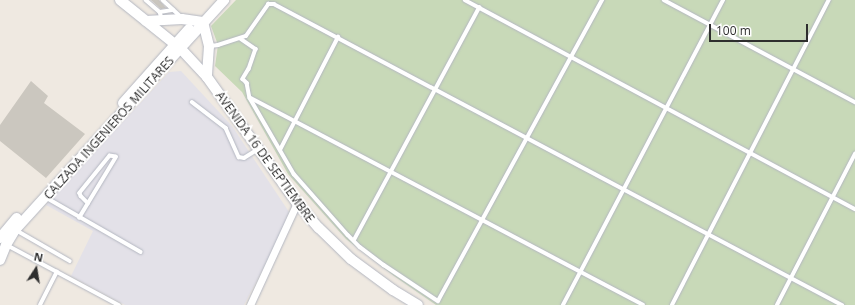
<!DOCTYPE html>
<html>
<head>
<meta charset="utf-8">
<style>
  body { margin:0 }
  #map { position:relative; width:855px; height:305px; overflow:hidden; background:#efe9e1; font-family:"Open Sans",sans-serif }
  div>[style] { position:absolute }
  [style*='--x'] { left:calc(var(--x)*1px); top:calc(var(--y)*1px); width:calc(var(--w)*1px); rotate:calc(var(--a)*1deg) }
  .industrial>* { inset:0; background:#e3e1e8 }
  .cemetery>* { inset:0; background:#c8d9b8 }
  .building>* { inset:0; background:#cbc7bf }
  .roads { filter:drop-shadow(0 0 1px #b4b7c1) drop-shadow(0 0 1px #b4b7c1) }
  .lane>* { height:3.5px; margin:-1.75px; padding:0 1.75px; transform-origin:1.75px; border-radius:1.75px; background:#fff }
  .street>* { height:7px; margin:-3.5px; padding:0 3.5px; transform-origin:3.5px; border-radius:3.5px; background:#fff }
  .secondary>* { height:10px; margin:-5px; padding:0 5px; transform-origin:5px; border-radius:5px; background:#fff }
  span { translate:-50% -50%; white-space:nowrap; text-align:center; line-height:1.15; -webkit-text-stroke:3.5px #fff; paint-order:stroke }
  .street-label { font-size:12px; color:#2e2e2e }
  .north { position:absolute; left:16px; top:249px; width:40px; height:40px; -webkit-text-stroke:3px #fff; paint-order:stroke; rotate:12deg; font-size:11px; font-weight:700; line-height:16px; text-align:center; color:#2e2e2e }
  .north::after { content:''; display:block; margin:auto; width:14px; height:18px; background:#2e2e2e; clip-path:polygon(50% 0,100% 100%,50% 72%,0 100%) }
  .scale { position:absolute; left:709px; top:24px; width:99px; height:18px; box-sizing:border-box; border:2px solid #2e2e2e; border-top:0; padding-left:5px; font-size:12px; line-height:14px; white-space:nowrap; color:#2e2e2e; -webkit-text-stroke:3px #fff; paint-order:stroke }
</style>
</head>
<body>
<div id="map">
  <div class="industrial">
    <i style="clip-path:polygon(181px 71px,232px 126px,289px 212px,277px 242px,244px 305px,125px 305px,71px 276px,93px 231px,46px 205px,169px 72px)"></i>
  </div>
  <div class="cemetery">
    <i style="clip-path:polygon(236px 0,855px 0,855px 305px,436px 305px,394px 276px,346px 239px,288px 174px,242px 92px,215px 66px,218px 45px,211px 26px)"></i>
  </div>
  <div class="building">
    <i style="clip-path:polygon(151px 0,159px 0,166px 8px,161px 9px)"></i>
    <i style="clip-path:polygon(31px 81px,48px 96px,44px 103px,85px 134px,46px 178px,0 141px,0 125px)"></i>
  </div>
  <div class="roads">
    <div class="lane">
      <i style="--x:146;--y:0;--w:18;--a:41"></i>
      <i style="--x:160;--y:12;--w:6;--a:72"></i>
      <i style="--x:163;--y:0;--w:25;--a:43"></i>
      <i style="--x:465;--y:0;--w:442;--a:28.2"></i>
      <i style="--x:664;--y:0;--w:217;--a:28.1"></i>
      <i style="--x:160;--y:12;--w:13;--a:-9"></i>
      <i style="--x:241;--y:39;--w:18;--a:34"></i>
      <i style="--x:256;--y:49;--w:21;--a:109"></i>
      <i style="--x:249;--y:69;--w:12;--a:121"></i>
      <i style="--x:243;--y:79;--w:6;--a:45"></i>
      <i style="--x:247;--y:83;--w:15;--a:79"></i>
      <i style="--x:250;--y:98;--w:88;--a:59.9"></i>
      <i style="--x:294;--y:174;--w:81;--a:48.5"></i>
      <i style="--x:348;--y:235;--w:17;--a:45"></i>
      <i style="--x:360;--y:247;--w:30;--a:37"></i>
      <i style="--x:384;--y:265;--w:65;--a:33.7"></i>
      <i style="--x:438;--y:301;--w:343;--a:-61.4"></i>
      <i style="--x:211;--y:46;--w:7;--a:-8"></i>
      <i style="--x:218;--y:45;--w:29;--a:-18"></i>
      <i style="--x:246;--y:36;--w:39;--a:-55"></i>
      <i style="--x:268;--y:4;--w:6;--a:0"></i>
      <i style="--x:274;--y:4;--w:643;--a:27.92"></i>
      <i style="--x:251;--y:98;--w:443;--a:27.8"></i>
      <i style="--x:192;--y:102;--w:43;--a:37.4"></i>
      <i style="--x:226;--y:128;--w:32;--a:66"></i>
      <i style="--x:239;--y:157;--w:5;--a:11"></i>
      <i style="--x:244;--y:158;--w:15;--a:-32"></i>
      <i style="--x:280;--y:150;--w:127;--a:-62.8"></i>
      <i style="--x:47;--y:198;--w:108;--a:29.9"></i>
      <i style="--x:79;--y:218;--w:71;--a:-58.8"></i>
      <i style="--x:116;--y:157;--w:6;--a:-171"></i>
      <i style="--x:110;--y:156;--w:48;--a:129"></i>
      <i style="--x:80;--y:193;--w:3;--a:72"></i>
      <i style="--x:81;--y:196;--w:10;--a:45"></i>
      <i style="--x:16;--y:230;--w:62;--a:29.9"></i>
      <i style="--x:354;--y:240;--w:264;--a:-61.7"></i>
      <i style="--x:7;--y:245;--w:127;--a:28.2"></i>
      <i style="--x:40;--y:305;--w:37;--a:-63"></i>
      <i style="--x:563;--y:305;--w:344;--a:-62.3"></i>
      <i style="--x:672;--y:305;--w:343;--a:-62.8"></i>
      <i style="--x:777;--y:305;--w:170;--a:-62.7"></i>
    </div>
    <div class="street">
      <i style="--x:250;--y:305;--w:112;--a:-65.3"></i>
    </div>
    <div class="secondary">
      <i style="--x:120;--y:0;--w:78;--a:38.8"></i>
      <i style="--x:181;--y:49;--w:38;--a:47"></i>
      <i style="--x:207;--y:77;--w:155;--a:54.5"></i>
      <i style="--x:297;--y:203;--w:33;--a:49"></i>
      <i style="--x:319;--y:228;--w:45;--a:44.1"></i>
      <i style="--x:351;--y:259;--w:52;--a:36.4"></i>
      <i style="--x:393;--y:290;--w:29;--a:31"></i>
      <i style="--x:146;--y:21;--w:36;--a:-3"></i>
      <i style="--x:182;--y:19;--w:21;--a:8"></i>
      <i style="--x:203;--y:22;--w:25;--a:76"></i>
      <i style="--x:209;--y:46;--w:31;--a:94"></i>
      <i style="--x:123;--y:103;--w:99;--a:-48.3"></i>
      <i style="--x:0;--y:238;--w:26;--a:-50"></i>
      <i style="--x:0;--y:260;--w:16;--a:-68"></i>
      <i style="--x:6;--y:245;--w:17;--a:-59"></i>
      <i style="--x:15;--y:230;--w:311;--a:-47.7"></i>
    </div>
  </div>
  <div class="street-label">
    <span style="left:109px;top:128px;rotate:-48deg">CALZADA INGENIEROS MILITARES</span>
    <span style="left:265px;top:157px;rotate:54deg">AVENIDA 16 DE SEPTIEMBRE</span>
  </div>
  <div class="north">N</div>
  <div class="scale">100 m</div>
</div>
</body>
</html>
